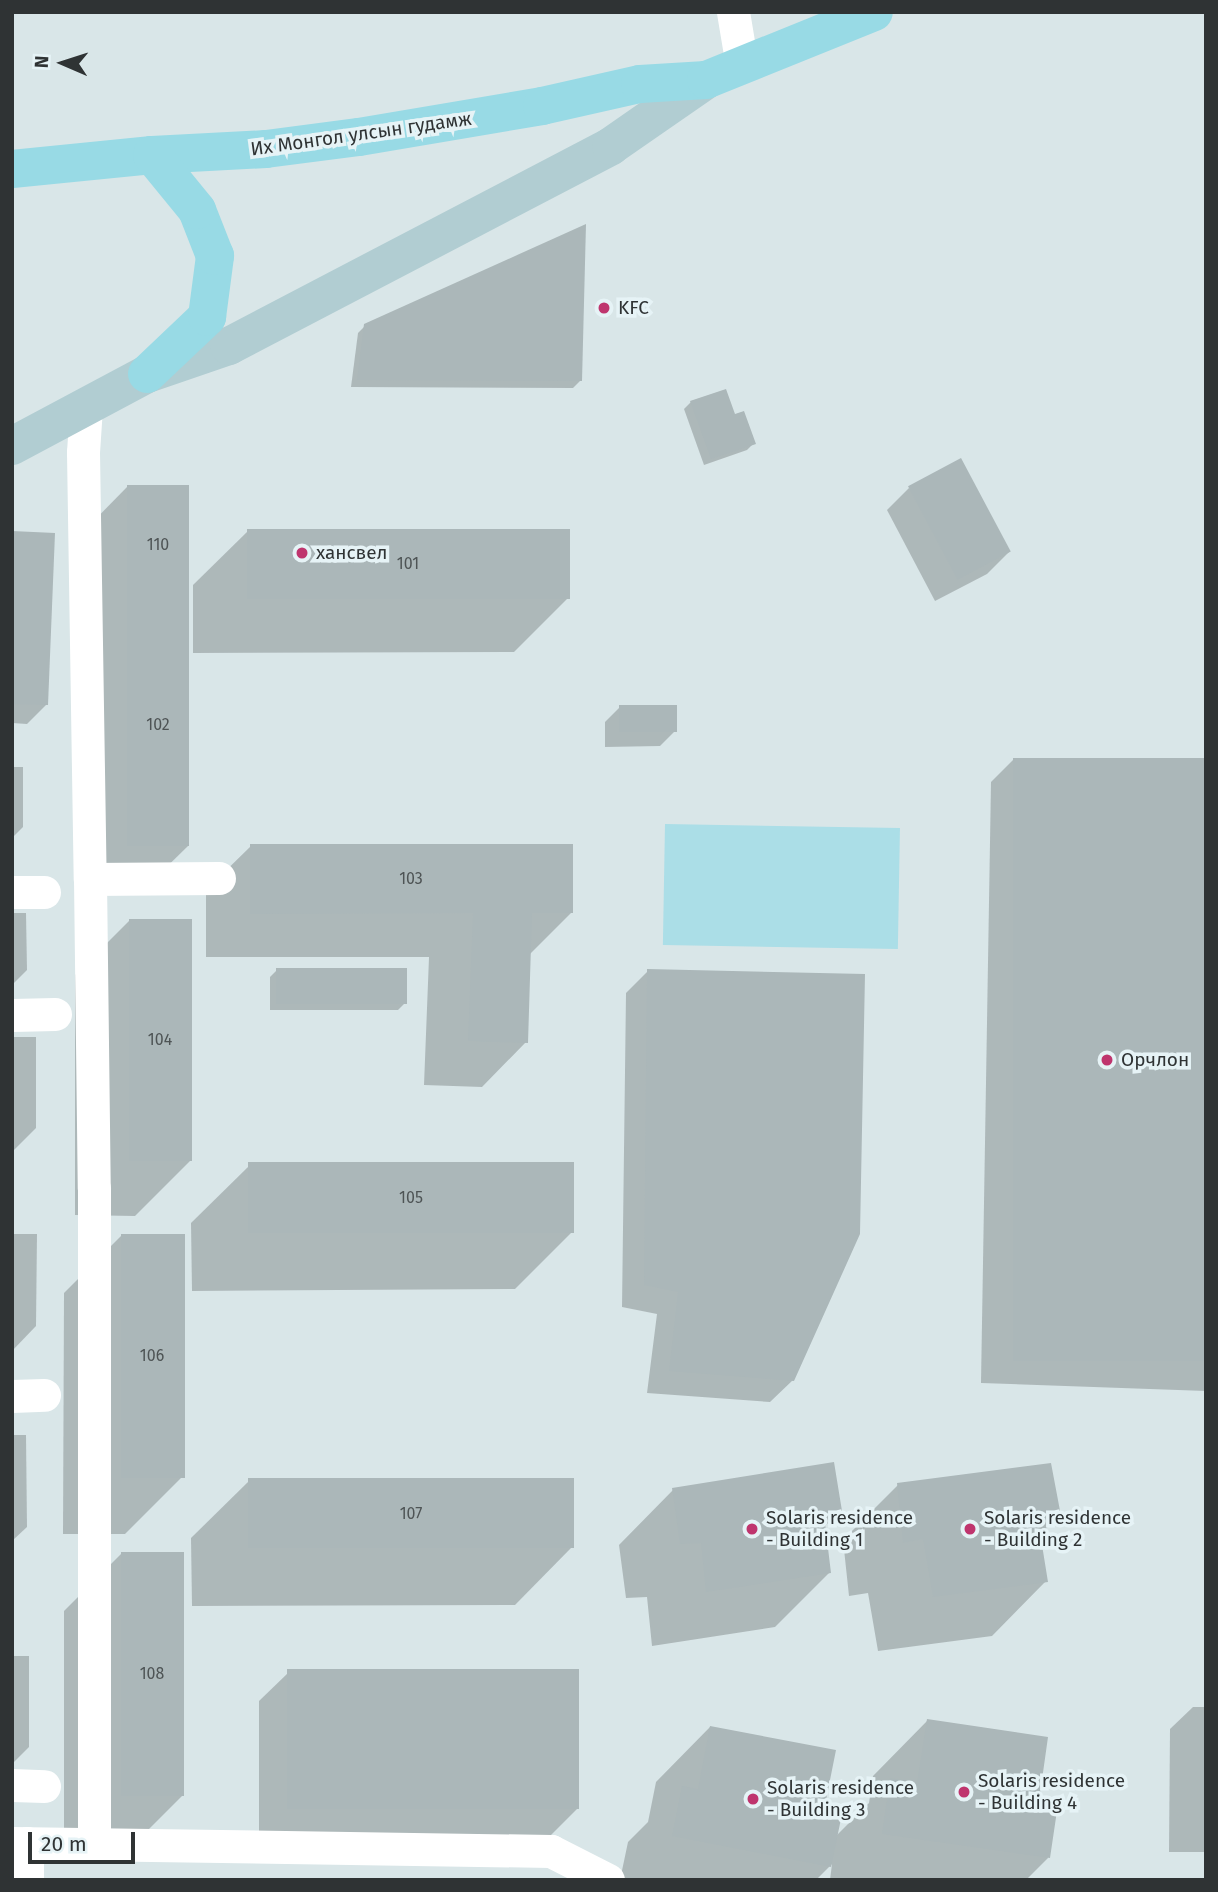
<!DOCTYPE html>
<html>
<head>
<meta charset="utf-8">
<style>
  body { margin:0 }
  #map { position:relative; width:1218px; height:1892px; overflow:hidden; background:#d9e6e8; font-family:"Fira Sans",sans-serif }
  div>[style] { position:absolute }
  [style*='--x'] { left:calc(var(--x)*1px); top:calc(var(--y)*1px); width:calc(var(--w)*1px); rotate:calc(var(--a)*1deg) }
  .green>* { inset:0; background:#abdee7; transform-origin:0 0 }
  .shadow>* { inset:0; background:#0003 }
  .building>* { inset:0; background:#abb7b9; transform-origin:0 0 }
  .street>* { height:33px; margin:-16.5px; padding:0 16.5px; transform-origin:16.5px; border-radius:16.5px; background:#fff }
  .secondary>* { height:38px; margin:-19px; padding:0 19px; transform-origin:19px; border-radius:19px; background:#b1cdd2 }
  .primary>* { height:38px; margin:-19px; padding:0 19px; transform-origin:19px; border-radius:19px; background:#98dae5 }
  .dots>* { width:19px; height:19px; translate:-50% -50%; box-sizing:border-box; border:4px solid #e6f3f6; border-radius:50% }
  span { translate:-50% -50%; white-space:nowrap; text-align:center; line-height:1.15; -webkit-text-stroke:7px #e6f3f6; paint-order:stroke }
  .number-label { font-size:16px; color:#4e5455 }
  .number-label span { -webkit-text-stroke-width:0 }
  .street-label { font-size:19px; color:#2f3334 }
  .poi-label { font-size:19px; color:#2f3334 }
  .left { translate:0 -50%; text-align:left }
  .frame { position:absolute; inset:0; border:14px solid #2f3334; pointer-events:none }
  .north { position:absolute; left:28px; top:28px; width:70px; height:70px; -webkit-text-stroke:5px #e6f3f6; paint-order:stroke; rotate:273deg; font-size:19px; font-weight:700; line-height:28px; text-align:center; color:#2f3334 }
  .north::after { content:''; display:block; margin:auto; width:24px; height:32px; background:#2f3334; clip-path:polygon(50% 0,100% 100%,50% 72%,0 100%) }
  .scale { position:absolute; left:28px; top:1832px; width:107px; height:32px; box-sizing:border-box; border:4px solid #2f3334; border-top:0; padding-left:9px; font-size:21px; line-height:24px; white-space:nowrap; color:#2f3334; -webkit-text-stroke:5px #e6f3f6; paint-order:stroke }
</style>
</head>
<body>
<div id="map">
  <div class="green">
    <i style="left:665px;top:824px;width:235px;height:121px;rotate:1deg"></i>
  </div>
  <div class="shadow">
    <i style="clip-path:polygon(365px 326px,580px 381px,573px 388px,351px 387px,358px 333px)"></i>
    <i style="clip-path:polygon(691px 402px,734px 417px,754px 443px,747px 450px,704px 465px,684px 409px)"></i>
    <i style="clip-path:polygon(127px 487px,188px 846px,138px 895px,78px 895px,78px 537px)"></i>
    <i style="clip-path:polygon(909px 488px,1009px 552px,987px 574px,935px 601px,887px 510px)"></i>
    <i style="clip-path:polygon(248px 531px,568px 598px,514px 652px,193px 653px,193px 585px)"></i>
    <i style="clip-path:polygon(12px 533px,47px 704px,27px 724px,12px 723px)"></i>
    <i style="clip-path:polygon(620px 707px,675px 731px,660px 746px,605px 747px,605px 722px)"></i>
    <i style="clip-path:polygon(1013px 760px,1206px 760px,1206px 1391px,981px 1383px,991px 782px)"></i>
    <i style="clip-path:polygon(12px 767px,23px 767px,23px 827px,12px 838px)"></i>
    <i style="clip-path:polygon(251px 846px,571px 913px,529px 955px,526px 1042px,482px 1087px,424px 1085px,429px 957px,206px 957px,206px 890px)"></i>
    <i style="clip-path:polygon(12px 913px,26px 913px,27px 970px,12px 985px)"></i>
    <i style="clip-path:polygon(130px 920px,190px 1161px,135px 1216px,75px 1215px,75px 975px)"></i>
    <i style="clip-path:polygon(277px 970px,405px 1003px,398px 1010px,270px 1010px,270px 977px)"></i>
    <i style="clip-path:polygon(648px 971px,793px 1380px,770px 1402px,647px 1393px,657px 1314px,622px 1307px,626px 993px)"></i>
    <i style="clip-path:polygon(12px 1037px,36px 1037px,36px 1128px,12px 1152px)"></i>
    <i style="clip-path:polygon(249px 1166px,572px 1232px,515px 1289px,192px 1291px,191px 1223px)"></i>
    <i style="clip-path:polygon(12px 1234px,37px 1234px,36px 1326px,12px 1351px)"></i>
    <i style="clip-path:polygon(121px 1236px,182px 1477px,125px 1534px,63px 1534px,64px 1293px)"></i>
    <i style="clip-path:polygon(12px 1435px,26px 1435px,27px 1527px,12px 1541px)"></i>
    <i style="clip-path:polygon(249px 1481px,572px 1547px,515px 1605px,192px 1606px,191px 1538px)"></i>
    <i style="clip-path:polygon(898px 1485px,1059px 1515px,1039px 1536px,1046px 1581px,992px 1636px,878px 1651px,868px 1593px,849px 1596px,843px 1540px)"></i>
    <i style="clip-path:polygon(673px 1490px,840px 1511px,824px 1527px,830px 1572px,775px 1627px,652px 1646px,647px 1597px,626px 1598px,619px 1545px)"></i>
    <i style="clip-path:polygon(121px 1554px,182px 1796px,125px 1853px,64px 1853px,64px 1611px)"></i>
    <i style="clip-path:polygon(12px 1656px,29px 1656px,29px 1747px,12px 1764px)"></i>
    <i style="clip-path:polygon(288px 1673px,578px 1808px,549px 1837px,259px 1838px,259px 1701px)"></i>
    <i style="clip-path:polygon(1193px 1707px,1206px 1707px,1206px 1852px,1169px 1852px,1170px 1729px)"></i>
    <i style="clip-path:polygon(927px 1721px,1037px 1803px,1048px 1858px,1026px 1880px,830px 1880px,832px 1864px,816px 1880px,620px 1880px,628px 1842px,648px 1822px,656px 1782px,710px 1727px,822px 1812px,836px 1836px,869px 1803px,873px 1776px)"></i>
  </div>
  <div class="building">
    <i style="clip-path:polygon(586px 224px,582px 381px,357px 380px,364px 324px)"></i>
    <i style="clip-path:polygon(726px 389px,735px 414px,744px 411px,756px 444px,711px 459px,690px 401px)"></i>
    <i style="left:961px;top:458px;width:106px;height:60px;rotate:62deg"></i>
    <i style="left:189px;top:485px;width:361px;height:62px;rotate:90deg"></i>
    <i style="left:247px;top:529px;width:323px;height:70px"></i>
    <i style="clip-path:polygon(12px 531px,55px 533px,48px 705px,12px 704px)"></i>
    <i style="left:677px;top:705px;width:27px;height:58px;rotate:90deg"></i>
    <i style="left:1013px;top:758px;width:193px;height:603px"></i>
    <i style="clip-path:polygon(250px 844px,573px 844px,573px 913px,532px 913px,528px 1043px,468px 1041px,473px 913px,250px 914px)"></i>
    <i style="left:129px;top:919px;width:63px;height:242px"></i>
    <i style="left:407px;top:968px;width:36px;height:131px;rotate:90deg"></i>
    <i style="clip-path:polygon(647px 969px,865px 974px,860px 1234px,794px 1381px,669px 1371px,678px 1292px,644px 1285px)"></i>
    <i style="left:574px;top:1162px;width:71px;height:326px;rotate:90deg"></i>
    <i style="left:121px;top:1234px;width:64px;height:244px"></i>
    <i style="clip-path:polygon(834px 1462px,842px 1511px,824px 1515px,831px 1573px,706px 1592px,701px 1543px,680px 1544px,672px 1488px)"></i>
    <i style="clip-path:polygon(1051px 1463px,1061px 1516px,1038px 1520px,1048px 1582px,933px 1597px,923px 1539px,903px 1543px,897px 1483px)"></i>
    <i style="left:574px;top:1478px;width:70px;height:326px;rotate:90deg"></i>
    <i style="left:121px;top:1552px;width:63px;height:244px"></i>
    <i style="left:579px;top:1669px;width:140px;height:292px;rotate:90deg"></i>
    <i style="clip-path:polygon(927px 1719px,1048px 1737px,1039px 1801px,1058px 1804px,1050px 1858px,882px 1834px,890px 1778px,917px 1783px)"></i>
    <i style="clip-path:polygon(710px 1726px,836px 1750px,824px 1810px,842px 1814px,831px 1867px,672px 1836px,682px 1786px,698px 1789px)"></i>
  </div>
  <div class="street">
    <i style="--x:733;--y:12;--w:55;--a:80.5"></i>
    <i style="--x:86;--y:407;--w:45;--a:93.8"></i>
    <i style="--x:83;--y:452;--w:427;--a:89.1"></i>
    <i style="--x:90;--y:879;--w:129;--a:-0.4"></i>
    <i style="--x:90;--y:879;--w:309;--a:89.3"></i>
    <i style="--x:94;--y:1188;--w:655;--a:90"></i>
    <i style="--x:12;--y:892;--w:32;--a:0"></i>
    <i style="--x:12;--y:1015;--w:43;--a:-1.3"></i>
    <i style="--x:12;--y:1396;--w:32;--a:-2"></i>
    <i style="--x:12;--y:1785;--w:32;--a:2"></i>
    <i style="--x:12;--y:1843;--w:539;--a:0.85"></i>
    <i style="--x:551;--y:1851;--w:64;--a:27"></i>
    <i style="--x:27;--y:1880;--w:37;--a:-90"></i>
  </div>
  <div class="secondary">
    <i style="--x:12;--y:446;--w:153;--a:-28.1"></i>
    <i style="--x:147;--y:374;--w:87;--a:-18.9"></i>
    <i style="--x:229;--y:346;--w:431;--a:-27.6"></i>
    <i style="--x:611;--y:146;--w:116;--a:-34.8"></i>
  </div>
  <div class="primary">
    <i style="--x:12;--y:169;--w:141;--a:-5.7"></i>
    <i style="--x:152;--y:155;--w:114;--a:-3"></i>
    <i style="--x:266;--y:149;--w:94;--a:-7.4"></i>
    <i style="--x:359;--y:137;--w:186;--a:-9.6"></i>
    <i style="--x:542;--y:106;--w:100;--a:-12.7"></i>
    <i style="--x:640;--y:84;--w:66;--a:-3.5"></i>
    <i style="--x:706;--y:80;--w:181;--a:-22"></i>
    <i style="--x:147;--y:374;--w:83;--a:-43.5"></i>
    <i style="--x:207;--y:317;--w:62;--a:-82.5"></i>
    <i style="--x:215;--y:256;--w:49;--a:-111.4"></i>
    <i style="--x:197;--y:210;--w:71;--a:-129.3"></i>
  </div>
  <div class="dots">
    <i style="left:604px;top:308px;background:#bf356e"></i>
    <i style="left:302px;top:553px;background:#bf356e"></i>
    <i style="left:1107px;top:1060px;background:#bf356e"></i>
    <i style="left:752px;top:1529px;background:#bf356e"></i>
    <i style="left:970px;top:1529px;background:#bf356e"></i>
    <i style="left:964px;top:1792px;background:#bf356e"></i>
    <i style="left:753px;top:1799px;background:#bf356e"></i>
  </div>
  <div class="number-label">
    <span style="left:158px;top:545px">110</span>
    <span style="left:408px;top:564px">101</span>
    <span style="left:158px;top:725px">102</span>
    <span style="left:411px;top:879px">103</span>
    <span style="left:160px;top:1040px">104</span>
    <span style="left:411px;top:1198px">105</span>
    <span style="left:152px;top:1356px">106</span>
    <span style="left:411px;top:1514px">107</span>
    <span style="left:152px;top:1674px">108</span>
  </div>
  <div class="street-label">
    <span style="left:361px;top:134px;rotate:-8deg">Их Монгол улсын гудамж</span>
  </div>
  <div class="poi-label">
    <span class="left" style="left:618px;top:308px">KFC</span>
    <span class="left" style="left:316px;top:553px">хансвел</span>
    <span class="left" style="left:1121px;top:1060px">Орчлон</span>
    <span class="left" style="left:766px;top:1529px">Solaris residence<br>- Building 1</span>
    <span class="left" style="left:984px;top:1529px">Solaris residence<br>- Building 2</span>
    <span class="left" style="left:978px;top:1792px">Solaris residence<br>- Building 4</span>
    <span class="left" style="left:767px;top:1799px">Solaris residence<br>- Building 3</span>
  </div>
  <div class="frame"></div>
  <div class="north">N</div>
  <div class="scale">20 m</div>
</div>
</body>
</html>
